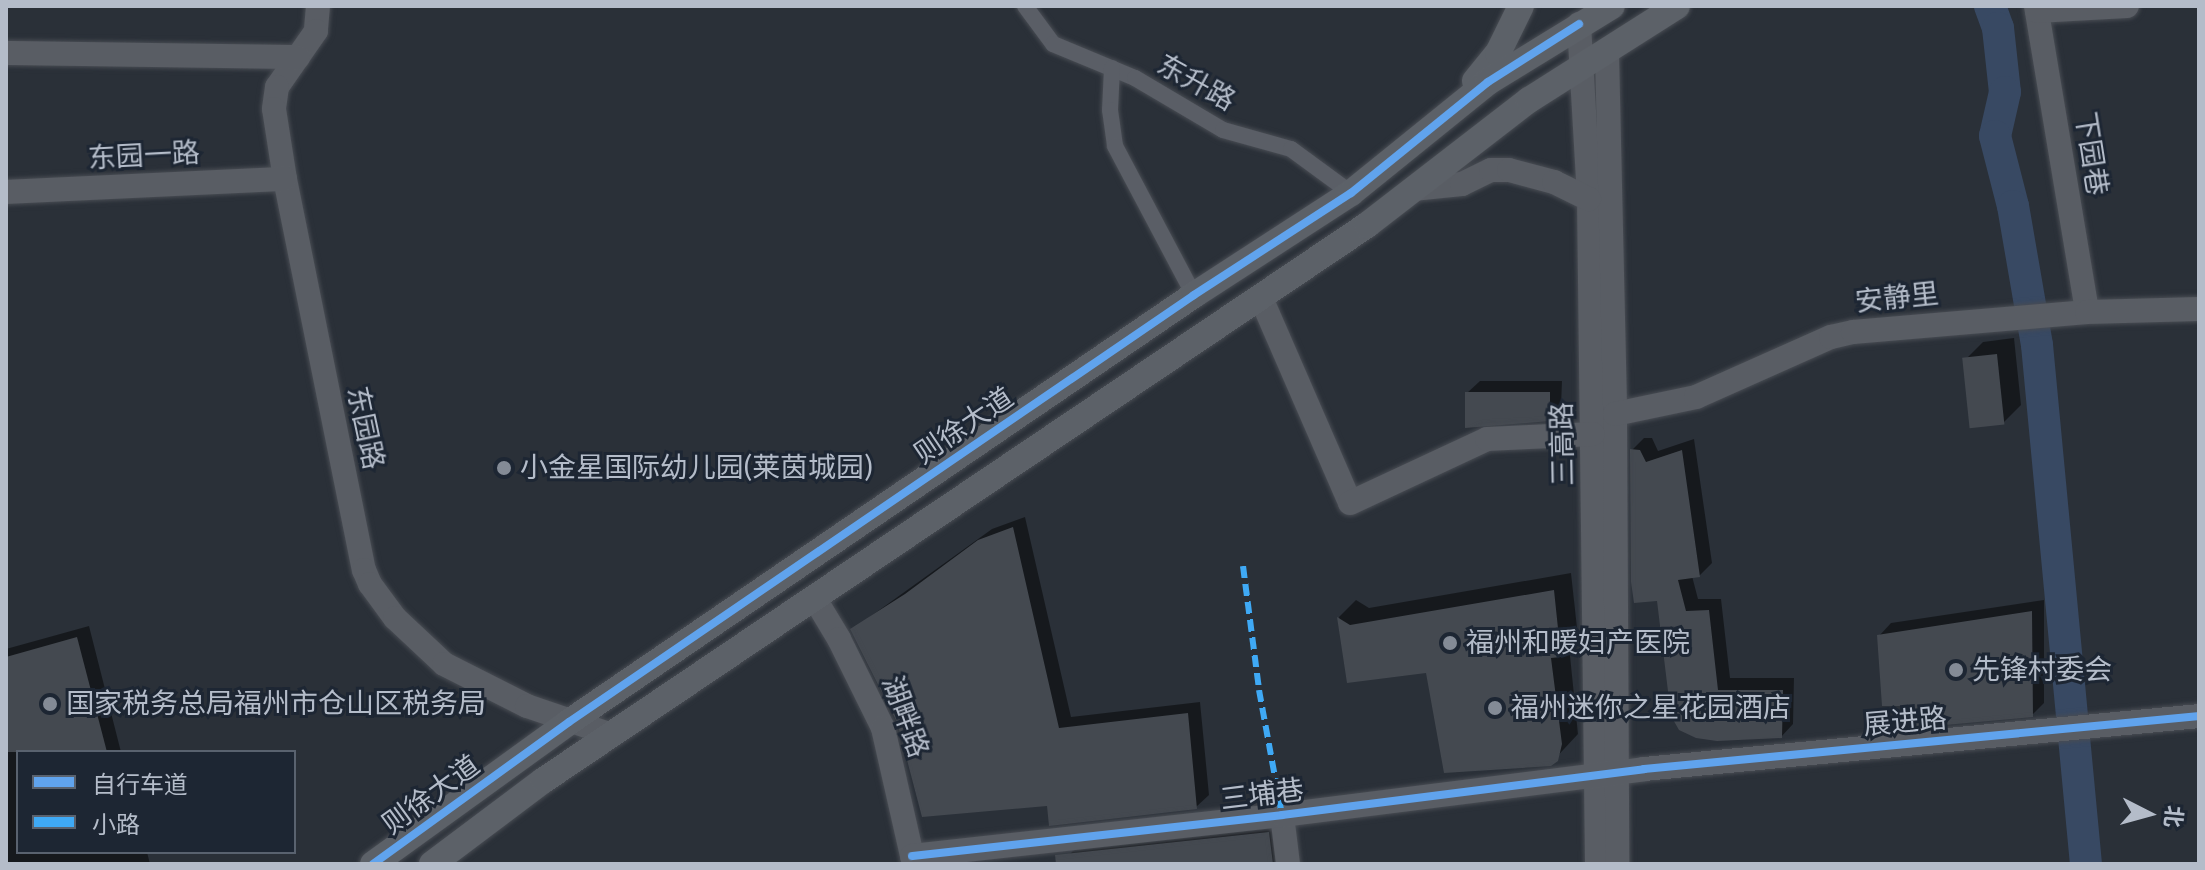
<!DOCTYPE html>
<html>
<head>
<meta charset="utf-8">
<style>
  body { margin:0 }
  #map { position:relative; width:2205px; height:870px; overflow:hidden; background:#2a3038; font-family:"Fira Sans Condensed","Noto Sans SC",sans-serif }
  div>[style] { position:absolute }
  [style*='--x'] { left:calc(var(--x)*1px); top:calc(var(--y)*1px); width:calc(var(--w)*1px); rotate:calc(var(--a)*1deg) }
  .shadow>* { inset:0; background:#0007 }
  .river>* { height:32px; margin:-16px; padding:0 16px; transform-origin:16px; border-radius:16px; background:#384963 }
  .building>* { inset:0; background:#444950; transform-origin:0 0 }
  .roads { filter:drop-shadow(0 0 2px #484c53) drop-shadow(0 0 2px #484c53) }
  .street>* { height:16px; margin:-8px; padding:0 8px; transform-origin:8px; border-radius:8px; background:#5a5e66 }
  .secondary>* { height:24px; margin:-12px; padding:0 12px; transform-origin:12px; border-radius:12px; background:#595d64 }
  .primary>* { height:26px; margin:-13px; padding:0 13px; transform-origin:13px; border-radius:13px; background:#5c6168 }
  .quiet>* { height:6px; margin-top:-3px; transform-origin:0; background:repeating-linear-gradient(90deg,#3fa9f5 0 12px,transparent 0 18px) }
  .cycleway>* { height:8px; margin:-4px; padding:0 4px; transform-origin:4px; border-radius:4px; background:#60a3ed }
  .dots>* { width:22px; height:22px; translate:-50% -50%; box-sizing:border-box; border:4px solid #1d2633; border-radius:50% }
  span { translate:-50% -50%; white-space:nowrap; text-align:center; line-height:1.15; -webkit-text-stroke:6px #1d2633; paint-order:stroke }
  .street-label { font-size:28px; color:#b4bcc9 }
  .poi-label { font-size:28px; color:#b4bcc9 }
  .left { translate:0 -50%; text-align:left }
  .frame { position:absolute; inset:0; border:8px solid #b4bcc9; pointer-events:none }
  .legend { position:absolute; left:16px; top:750px; width:280px; height:104px; box-sizing:border-box; background:#1d2633; border:2px solid #59626f; margin:0; padding:10px 14px; list-style:none; font-size:24px; color:#b4bcc9 }
  .legend li { display:flex; align-items:center; gap:16px; height:40px }
  .legend b { width:40px; border:2px solid #59626f }
  .north { position:absolute; left:2109px; top:774px; width:80px; height:80px; -webkit-text-stroke:6px #1d2633; paint-order:stroke; rotate:96deg; font-size:22px; font-weight:700; line-height:32px; text-align:center; color:#b4bcc9 }
  .north::after { content:''; display:block; margin:auto; width:28px; height:36px; background:#b4bcc9; clip-path:polygon(50% 0,100% 100%,50% 72%,0 100%) }
</style>
</head>
<body>
<div id="map">
  <div class="shadow">
    <i style="clip-path:polygon(2014px 338px,2021px 405px,2003px 423px,1965px 360px,1983px 342px)"></i>
    <i style="clip-path:polygon(1480px 381px,1562px 381px,1561px 407px,1549px 419px,1467px 393px)"></i>
    <i style="clip-path:polygon(1644px 438px,1652px 438px,1658px 451px,1694px 439px,1712px 563px,1700px 575px,1692px 576px,1698px 599px,1721px 599px,1730px 678px,1794px 678px,1793px 724px,1781px 737px,1718px 739px,1659px 599px,1632px 450px)"></i>
    <i style="clip-path:polygon(1025px 517px,1071px 717px,1200px 702px,1209px 795px,1196px 807px,1048px 804px,899px 721px,853px 629px,992px 529px)"></i>
    <i style="clip-path:polygon(1571px 573px,1578px 637px,1569px 646px,1578px 734px,1550px 764px,1428px 671px,1349px 680px,1339px 617px,1356px 600px,1369px 608px)"></i>
    <i style="clip-path:polygon(2044px 600px,2044px 703px,2032px 715px,1909px 704px,1879px 636px,1891px 623px)"></i>
    <i style="clip-path:polygon(89px 626px,121px 752px,18px 752px,18px 852px,147px 852px,150px 864px,6px 864px,6px 649px)"></i>
    <i style="clip-path:polygon(1281px 820px,1285px 864px,1071px 864px,1069px 855px,1082px 842px)"></i>
  </div>
  <div class="river">
    <i style="--x:1990;--y:6;--w:23;--a:70"></i>
    <i style="--x:1998;--y:28;--w:64;--a:83.8"></i>
    <i style="--x:2005;--y:92;--w:45;--a:102.8"></i>
    <i style="--x:1995;--y:136;--w:72;--a:75.6"></i>
    <i style="--x:2013;--y:206;--w:141;--a:80.2"></i>
    <i style="--x:2037;--y:345;--w:521;--a:84.61"></i>
  </div>
  <div class="building">
    <i style="left:1997px;top:354px;width:71px;height:35px;rotate:84deg"></i>
    <i style="clip-path:polygon(1465px 392px,1550px 392px,1550px 421px,1465px 428px)"></i>
    <i style="clip-path:polygon(1630px 449px,1640px 450px,1646px 462px,1682px 450px,1700px 577px,1678px 580px,1686px 611px,1709px 610px,1718px 690px,1783px 690px,1782px 738px,1717px 741px,1696px 738px,1679px 730px,1671px 716px,1657px 601px,1634px 603px,1631px 582px)"></i>
    <i style="clip-path:polygon(1013px 527px,1059px 728px,1188px 713px,1197px 809px,1049px 826px,1047px 806px,922px 817px,897px 722px,850px 629px,905px 594px,978px 540px)"></i>
    <i style="clip-path:polygon(1554px 590px,1561px 657px,1551px 658px,1562px 744px,1558px 761px,1551px 766px,1444px 773px,1426px 673px,1347px 683px,1337px 617px,1350px 625px)"></i>
    <i style="clip-path:polygon(2032px 611px,2033px 717px,1912px 728px,1906px 721px,1907px 706px,1882px 706px,1877px 635px)"></i>
    <i style="clip-path:polygon(77px 637px,107px 752px,6px 752px,6px 657px)"></i>
    <i style="clip-path:polygon(1269px 832px,1273px 864px,1056px 864px,1055px 855px)"></i>
  </div>
  <div class="roads">
    <div class="street">
      <i style="--x:1025;--y:6;--w:47;--a:53.6"></i>
      <i style="--x:1053;--y:44;--w:89;--a:22.5"></i>
      <i style="--x:1135;--y:78;--w:102;--a:30.6"></i>
      <i style="--x:1223;--y:130;--w:71;--a:15.6"></i>
      <i style="--x:1291;--y:149;--w:74;--a:36.3"></i>
      <i style="--x:1112;--y:68;--w:42;--a:92.7"></i>
      <i style="--x:1110;--y:110;--w:36;--a:82"></i>
      <i style="--x:1115;--y:146;--w:169;--a:62.1"></i>
    </div>
    <div class="secondary">
      <i style="--x:318;--y:6;--w:25;--a:95"></i>
      <i style="--x:316;--y:31;--w:68;--a:124.9"></i>
      <i style="--x:277;--y:87;--w:22;--a:98"></i>
      <i style="--x:274;--y:109;--w:71;--a:81.1"></i>
      <i style="--x:285;--y:179;--w:399;--a:78.6"></i>
      <i style="--x:364;--y:570;--w:15;--a:67"></i>
      <i style="--x:370;--y:584;--w:42;--a:53.7"></i>
      <i style="--x:395;--y:618;--w:67;--a:43.2"></i>
      <i style="--x:444;--y:664;--w:93;--a:26.8"></i>
      <i style="--x:527;--y:706;--w:90;--a:18.8"></i>
      <i style="--x:2036;--y:6;--w:310;--a:80.5"></i>
      <i style="--x:2037;--y:11;--w:90;--a:-3.2"></i>
      <i style="--x:1579;--y:24;--w:175;--a:86.7"></i>
      <i style="--x:1589;--y:199;--w:665;--a:89.31"></i>
      <i style="--x:1607;--y:52;--w:362;--a:88.7"></i>
      <i style="--x:1615;--y:414;--w:450;--a:89.7"></i>
      <i style="--x:6;--y:53;--w:292;--a:0.8"></i>
      <i style="--x:1413;--y:189;--w:49;--a:-5.8"></i>
      <i style="--x:1462;--y:184;--w:32;--a:-26"></i>
      <i style="--x:1491;--y:170;--w:18;--a:0"></i>
      <i style="--x:1509;--y:170;--w:47;--a:14.9"></i>
      <i style="--x:1554;--y:182;--w:39;--a:26"></i>
      <i style="--x:6;--y:192;--w:279;--a:-2.7"></i>
      <i style="--x:1261;--y:298;--w:223;--a:66.5"></i>
      <i style="--x:1350;--y:503;--w:151;--a:-25"></i>
      <i style="--x:1487;--y:439;--w:106;--a:-2.7"></i>
      <i style="--x:1615;--y:414;--w:83;--a:-11.9"></i>
      <i style="--x:1696;--y:397;--w:148;--a:-24"></i>
      <i style="--x:1831;--y:337;--w:23;--a:-13"></i>
      <i style="--x:1853;--y:332;--w:235;--a:-4.9"></i>
      <i style="--x:2087;--y:312;--w:112;--a:-1.5"></i>
      <i style="--x:815;--y:599;--w:47;--a:59"></i>
      <i style="--x:839;--y:639;--w:99;--a:63.7"></i>
      <i style="--x:883;--y:728;--w:139;--a:77.2"></i>
      <i style="--x:1282;--y:815;--w:49;--a:83"></i>
      <i style="--x:912;--y:856;--w:372;--a:-6.3"></i>
      <i style="--x:1282;--y:815;--w:365;--a:-7.2"></i>
      <i style="--x:1644;--y:769;--w:558;--a:-5.45"></i>
    </div>
    <div class="primary">
      <i style="--x:1475;--y:81;--w:36;--a:-51"></i>
      <i style="--x:1498;--y:53;--w:52;--a:-63.9"></i>
      <i style="--x:373;--y:864;--w:242;--a:-35.9"></i>
      <i style="--x:569;--y:722;--w:757;--a:-34.34"></i>
      <i style="--x:1194;--y:295;--w:187;--a:-33"></i>
      <i style="--x:1351;--y:193;--w:176;--a:-39"></i>
      <i style="--x:1488;--y:82;--w:145;--a:-31.5"></i>
      <i style="--x:432;--y:864;--w:140;--a:-36.9"></i>
      <i style="--x:544;--y:780;--w:993;--a:-33.99"></i>
      <i style="--x:1367;--y:225;--w:205;--a:-37.7"></i>
      <i style="--x:1529;--y:100;--w:175;--a:-32.4"></i>
    </div>
  </div>
  <div class="quiet">
    <i style="--x:1243;--y:566;--w:125;--a:82.6"></i>
    <i style="--x:1259;--y:690;--w:127;--a:79.6"></i>
  </div>
  <div class="cycleway">
    <i style="--x:912;--y:856;--w:372;--a:-6.3"></i>
    <i style="--x:1282;--y:815;--w:365;--a:-7.2"></i>
    <i style="--x:1644;--y:769;--w:558;--a:-5.45"></i>
    <i style="--x:373;--y:864;--w:242;--a:-35.9"></i>
    <i style="--x:569;--y:722;--w:757;--a:-34.34"></i>
    <i style="--x:1194;--y:295;--w:187;--a:-33"></i>
    <i style="--x:1351;--y:193;--w:176;--a:-39"></i>
    <i style="--x:1488;--y:82;--w:108;--a:-32.5"></i>
  </div>
  <div class="dots">
    <i style="left:504px;top:468px;background:#848b96"></i>
    <i style="left:1450px;top:643px;background:#848b96"></i>
    <i style="left:1956px;top:670px;background:#848b96"></i>
    <i style="left:50px;top:704px;background:#848b96"></i>
    <i style="left:1495px;top:708px;background:#848b96"></i>
  </div>
  <div class="street-label">
    <span style="left:1196px;top:83px;rotate:29deg">东升路</span>
    <span style="left:2091px;top:154px;rotate:81deg">下园巷</span>
    <span style="left:144px;top:156px;rotate:-3deg">东园一路</span>
    <span style="left:1897px;top:298px;rotate:-6deg">安静里</span>
    <span style="left:964px;top:426px;rotate:-34deg">则徐大道</span>
    <span style="left:365px;top:428px;rotate:78deg">东园路</span>
    <span style="left:1563px;top:444px;rotate:-91deg">三高路</span>
    <span style="left:905px;top:717px;rotate:70deg">湖畔路</span>
    <span style="left:1905px;top:722px;rotate:-5deg">展进路</span>
    <span style="left:431px;top:795px;rotate:-36deg">则徐大道</span>
    <span style="left:1262px;top:795px;rotate:-7deg">三埔巷</span>
  </div>
  <div class="poi-label">
    <span class="left" style="left:520px;top:468px">小金星国际幼儿园(莱茵城园)</span>
    <span class="left" style="left:1466px;top:643px">福州和暖妇产医院</span>
    <span class="left" style="left:1972px;top:670px">先锋村委会</span>
    <span class="left" style="left:66px;top:704px">国家税务总局福州市仓山区税务局</span>
    <span class="left" style="left:1511px;top:708px">福州迷你之星花园酒店</span>
  </div>
  <div class="frame"></div>
  <ul class="legend">
  <li><b style="height:10px;background:#60a3ed"></b>自行车道</li>
  <li><b style="height:10px;background:#3fa9f5"></b>小路</li>
  </ul>
  <div class="north">北</div>
</div>
</body>
</html>
